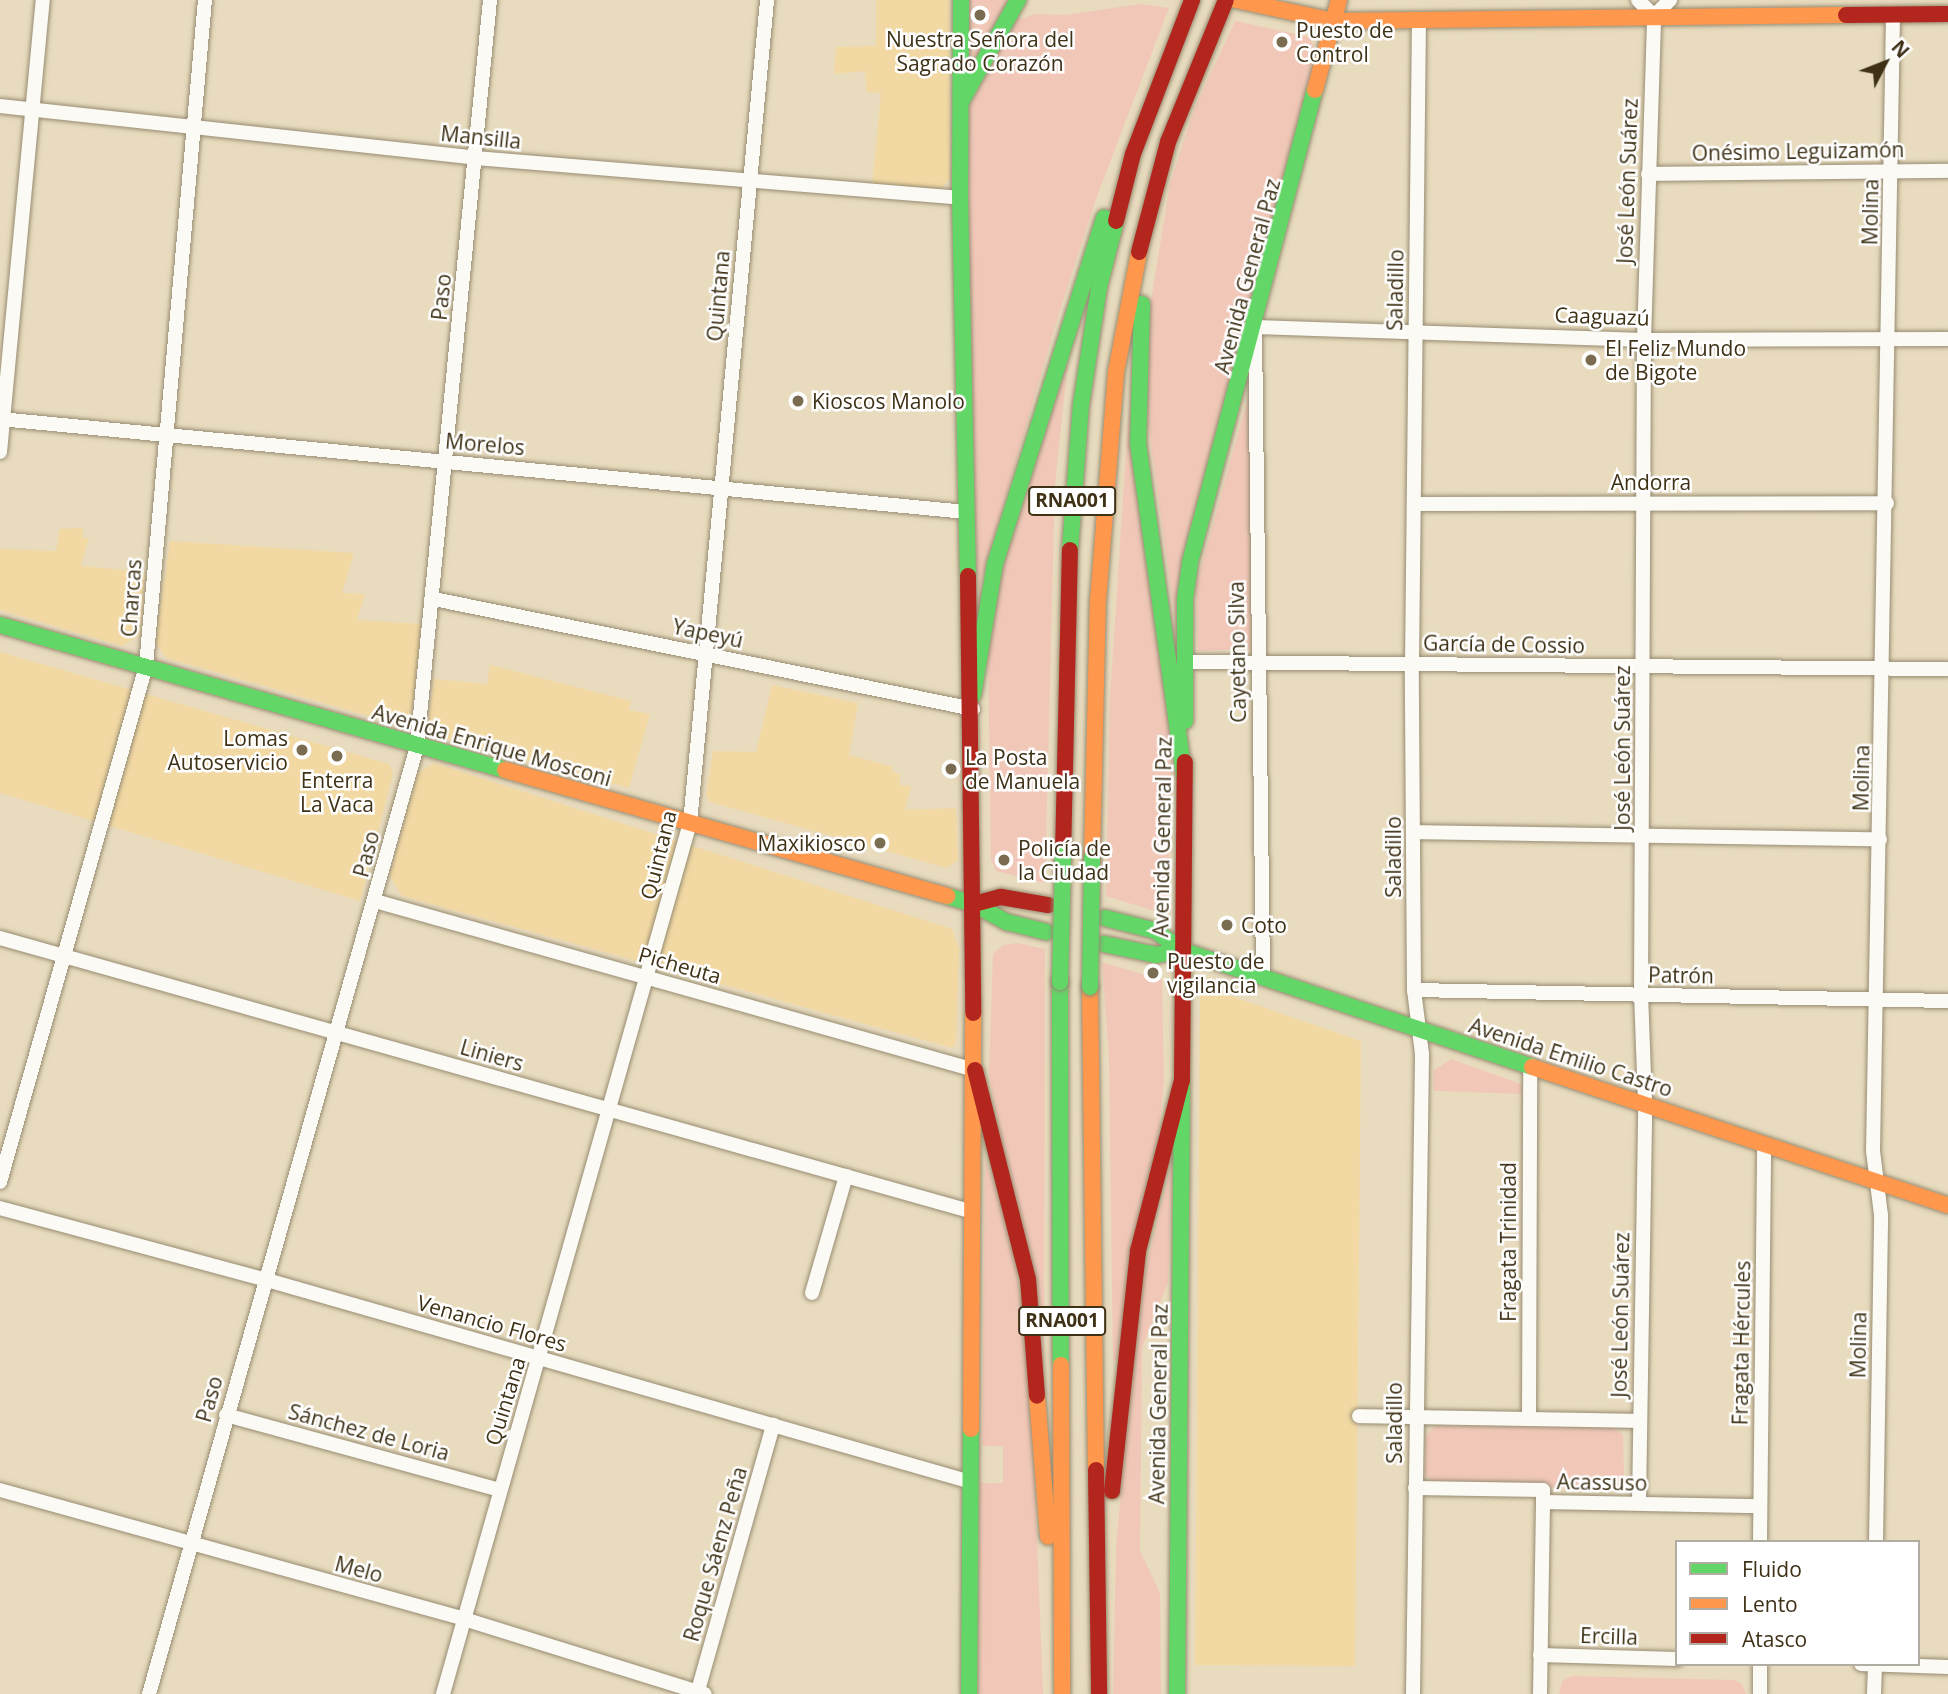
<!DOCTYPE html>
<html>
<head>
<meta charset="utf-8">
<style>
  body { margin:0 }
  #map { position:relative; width:1948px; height:1694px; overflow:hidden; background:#e8dbbe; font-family:"Open Sans",sans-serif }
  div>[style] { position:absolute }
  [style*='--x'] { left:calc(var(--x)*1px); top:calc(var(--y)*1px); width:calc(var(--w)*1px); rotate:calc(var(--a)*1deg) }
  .built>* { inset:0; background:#f2d9a4 }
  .green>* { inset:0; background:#f1c8b8 }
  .roads { filter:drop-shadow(0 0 2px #978c72) drop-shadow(0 0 2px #978c72) }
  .street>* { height:14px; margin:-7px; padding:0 7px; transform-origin:7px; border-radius:7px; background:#fcfaf5 }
  .fast>* { height:16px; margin:-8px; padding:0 8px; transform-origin:8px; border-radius:8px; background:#63d668 }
  .slow>* { height:16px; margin:-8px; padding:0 8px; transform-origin:8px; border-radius:8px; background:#ff974d }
  .jam>* { height:16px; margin:-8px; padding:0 8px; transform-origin:8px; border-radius:8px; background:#b3261e }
  .bridges { filter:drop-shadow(0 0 2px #978c72) drop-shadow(0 0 2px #978c72) }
  .fast-bridge>* { height:16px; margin:-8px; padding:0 8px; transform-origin:8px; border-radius:8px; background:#63d668 }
  .dots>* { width:19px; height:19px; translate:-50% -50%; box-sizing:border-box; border:4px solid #fff; border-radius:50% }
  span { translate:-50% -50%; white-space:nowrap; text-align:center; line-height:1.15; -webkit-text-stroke:5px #fff; paint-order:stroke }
  .shield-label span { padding:2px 5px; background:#fff; border:2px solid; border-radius:5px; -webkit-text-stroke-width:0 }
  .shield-label { font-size:19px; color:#3e3116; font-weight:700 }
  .poi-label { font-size:21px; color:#3e3116 }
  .left { translate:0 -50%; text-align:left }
  .right { translate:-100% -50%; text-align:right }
  .street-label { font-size:21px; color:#3e3116 }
  .legend { position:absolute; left:1675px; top:1540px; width:245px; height:126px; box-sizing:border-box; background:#fff; border:2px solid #b2ada2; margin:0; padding:9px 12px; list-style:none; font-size:21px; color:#3e3116 }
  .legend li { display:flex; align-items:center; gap:14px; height:35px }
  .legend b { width:35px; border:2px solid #b2ada2 }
  .north { position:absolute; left:1850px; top:28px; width:70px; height:70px; -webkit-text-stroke:5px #fff; paint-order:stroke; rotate:48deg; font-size:19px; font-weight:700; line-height:28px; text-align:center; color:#3e3116 }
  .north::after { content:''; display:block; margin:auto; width:24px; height:32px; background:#3e3116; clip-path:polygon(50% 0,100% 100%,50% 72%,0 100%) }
</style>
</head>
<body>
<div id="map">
  <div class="built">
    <i style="clip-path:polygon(876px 0,949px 0,950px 178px,938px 191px,872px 189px,881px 93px,867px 92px,865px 71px,834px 74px,836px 47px,876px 46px)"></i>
    <i style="clip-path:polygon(83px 528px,82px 538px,89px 538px,81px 566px,145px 572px,140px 635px,122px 646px,0 610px,0 549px,56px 551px,60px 529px)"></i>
    <i style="clip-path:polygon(170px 541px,354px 553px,342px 593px,365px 594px,357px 620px,423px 624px,411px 719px,396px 724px,167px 658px,155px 643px)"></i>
    <i style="clip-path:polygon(0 652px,389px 764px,393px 774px,360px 901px,0 793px)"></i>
    <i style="clip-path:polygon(490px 665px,631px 701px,629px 710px,650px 714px,629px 788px,447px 739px,432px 730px,428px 724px,434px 679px,487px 684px)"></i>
    <i style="clip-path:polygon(772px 685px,858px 703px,849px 755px,893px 767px,892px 772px,900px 774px,900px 785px,911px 786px,905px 810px,956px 808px,958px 860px,947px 868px,710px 802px,706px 795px,713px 751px,756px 752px)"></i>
    <i style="clip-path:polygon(434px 763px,952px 929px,959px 949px,956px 1043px,952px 1048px,402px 896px,390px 876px,417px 774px)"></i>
    <i style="clip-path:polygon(1210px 989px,1361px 1041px,1355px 1666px,1195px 1665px,1200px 994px)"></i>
  </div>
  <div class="green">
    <i style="clip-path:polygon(966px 0,1010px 0,965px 83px)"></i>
    <i style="clip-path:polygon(1141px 4px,1169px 8px,1097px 196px,1058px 316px,979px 589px,972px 485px,969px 108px,1014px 21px,1035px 14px,1065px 15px)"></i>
    <i style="clip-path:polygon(1235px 21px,1309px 37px,1314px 46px,1310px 62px,1315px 64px,1177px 635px,1144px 393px,1152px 295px,1170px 184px,1194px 110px)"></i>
    <i style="clip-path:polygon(1069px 353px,1055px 484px,1045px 883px,996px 871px,991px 860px,988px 649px,996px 588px)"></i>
    <i style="clip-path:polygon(1253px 380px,1254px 649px,1198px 651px,1196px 585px)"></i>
    <i style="clip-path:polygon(1129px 406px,1172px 742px,1168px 909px,1158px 912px,1106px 896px,1110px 697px)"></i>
    <i style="clip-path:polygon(1018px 943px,1045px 949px,1044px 1367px,989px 1075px,993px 954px,1003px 945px)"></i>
    <i style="clip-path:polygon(1102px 962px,1162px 980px,1164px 1082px,1158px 1140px,1117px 1361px,1113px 1361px,1109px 1058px)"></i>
    <i style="clip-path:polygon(1451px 1059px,1521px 1084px,1523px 1094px,1434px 1091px,1433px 1071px)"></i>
    <i style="clip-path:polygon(985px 1159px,1010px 1230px,1030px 1359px,1043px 1694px,979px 1694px,980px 1483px,1003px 1483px,1003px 1446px,982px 1446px)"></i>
    <i style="clip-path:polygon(1172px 1162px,1168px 1283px,1142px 1348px,1140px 1551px,1160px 1593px,1161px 1694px,1113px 1694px,1116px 1547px,1134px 1347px,1141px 1288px)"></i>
    <i style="clip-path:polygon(1435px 1426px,1612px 1427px,1623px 1435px,1624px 1478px,1617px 1489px,1437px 1485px,1425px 1475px,1425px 1437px)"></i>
    <i style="clip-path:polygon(1572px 1676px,1734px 1680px,1742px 1684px,1746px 1694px,1559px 1694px,1562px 1681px)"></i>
  </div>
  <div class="roads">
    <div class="street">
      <i style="--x:1638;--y:0;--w:23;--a:45"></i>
      <i style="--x:0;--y:106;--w:479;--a:6.2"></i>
      <i style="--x:476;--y:158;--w:486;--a:4.7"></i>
      <i style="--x:1648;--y:174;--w:300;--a:-0.6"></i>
      <i style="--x:0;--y:419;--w:970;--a:5.5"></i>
      <i style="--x:0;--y:452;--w:454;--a:-84.6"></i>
      <i style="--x:1414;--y:504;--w:473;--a:-0.1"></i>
      <i style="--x:434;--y:599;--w:550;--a:11.53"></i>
      <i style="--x:1186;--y:662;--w:762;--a:0.53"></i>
      <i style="--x:1415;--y:832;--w:465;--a:0.9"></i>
      <i style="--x:375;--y:901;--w:623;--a:15.73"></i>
      <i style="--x:0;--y:938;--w:1011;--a:15.73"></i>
      <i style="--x:1263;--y:976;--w:649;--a:-90.71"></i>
      <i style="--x:1255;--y:327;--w:389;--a:1.9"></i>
      <i style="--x:1644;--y:340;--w:304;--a:-0.2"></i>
      <i style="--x:1414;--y:990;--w:534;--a:1.18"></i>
      <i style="--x:0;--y:1182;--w:536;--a:-74.2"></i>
      <i style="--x:146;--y:666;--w:669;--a:-84.94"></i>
      <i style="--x:0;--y:1208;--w:277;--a:15.1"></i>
      <i style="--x:267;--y:1280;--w:732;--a:16.01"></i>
      <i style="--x:812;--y:1293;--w:122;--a:-73.8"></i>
      <i style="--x:226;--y:1415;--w:284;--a:15.3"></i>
      <i style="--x:1359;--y:1416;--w:280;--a:1"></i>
      <i style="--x:1529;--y:1419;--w:354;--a:-89.8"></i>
      <i style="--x:1415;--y:1488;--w:128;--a:0.9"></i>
      <i style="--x:1543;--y:1490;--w:12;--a:90"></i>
      <i style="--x:1543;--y:1502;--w:217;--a:1.1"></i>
      <i style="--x:0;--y:1490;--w:482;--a:15.5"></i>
      <i style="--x:464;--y:1619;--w:252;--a:17.3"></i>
      <i style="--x:1639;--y:1503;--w:401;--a:-89.1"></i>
      <i style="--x:1645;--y:1102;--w:107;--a:-92.1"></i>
      <i style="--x:1641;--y:995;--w:655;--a:-89.74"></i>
      <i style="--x:1644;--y:340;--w:324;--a:-88.2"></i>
      <i style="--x:1654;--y:16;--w:23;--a:-45"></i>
      <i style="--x:1760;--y:1542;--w:398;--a:-89.4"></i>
      <i style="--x:1876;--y:1542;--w:327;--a:-89.1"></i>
      <i style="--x:1881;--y:1215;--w:64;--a:-97.1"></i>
      <i style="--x:1873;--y:1151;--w:1135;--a:-88.99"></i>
      <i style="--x:1540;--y:1655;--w:137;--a:1.7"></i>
      <i style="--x:1861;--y:1664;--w:87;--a:2"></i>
      <i style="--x:149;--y:1694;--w:985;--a:-74.21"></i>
      <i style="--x:417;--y:746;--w:750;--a:-84.41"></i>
      <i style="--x:443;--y:1694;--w:905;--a:-74.17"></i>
      <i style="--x:690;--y:823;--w:827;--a:-84.65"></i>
      <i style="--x:697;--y:1694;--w:280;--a:-74.2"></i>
      <i style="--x:1413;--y:1694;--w:640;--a:-89.19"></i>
      <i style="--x:1422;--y:1054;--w:64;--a:-97.1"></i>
      <i style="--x:1414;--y:990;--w:326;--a:-90.4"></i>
      <i style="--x:1412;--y:664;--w:644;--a:-89.38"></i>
      <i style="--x:1540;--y:1694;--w:192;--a:-89.1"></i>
      <i style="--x:1760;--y:1694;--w:30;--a:-90"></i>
      <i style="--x:1874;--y:1694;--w:30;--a:-88"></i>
    </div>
    <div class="fast">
      <i style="--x:961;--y:0;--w:198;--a:90.3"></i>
      <i style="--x:960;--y:198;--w:378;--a:88.8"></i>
      <i style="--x:962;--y:100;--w:115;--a:-60.8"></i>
      <i style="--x:1142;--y:304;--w:139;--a:91.6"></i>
      <i style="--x:1138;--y:443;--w:335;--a:82.1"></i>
      <i style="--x:1070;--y:550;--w:145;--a:-85.7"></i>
      <i style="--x:1081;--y:405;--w:119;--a:-81.3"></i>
      <i style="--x:1099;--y:287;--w:68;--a:-75.6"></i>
      <i style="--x:0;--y:625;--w:525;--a:16.02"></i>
      <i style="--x:973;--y:695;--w:133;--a:-80.5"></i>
      <i style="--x:995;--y:564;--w:363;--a:-72.5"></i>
      <i style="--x:1185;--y:721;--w:122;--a:-90"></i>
      <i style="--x:1185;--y:599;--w:37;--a:-82"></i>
      <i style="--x:1190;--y:562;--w:488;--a:-75.2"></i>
      <i style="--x:947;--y:896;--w:28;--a:17"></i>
      <i style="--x:974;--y:904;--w:38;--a:29"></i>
      <i style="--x:1007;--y:922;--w:41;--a:14"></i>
      <i style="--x:1105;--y:918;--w:53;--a:14.3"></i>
      <i style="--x:1156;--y:931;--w:31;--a:37"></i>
      <i style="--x:1181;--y:950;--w:370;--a:18.4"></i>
      <i style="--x:1104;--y:944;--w:53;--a:11.9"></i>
      <i style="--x:1156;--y:955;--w:25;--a:-11"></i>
      <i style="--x:1060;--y:982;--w:383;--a:89.9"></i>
      <i style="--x:969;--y:1694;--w:265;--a:-89.6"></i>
      <i style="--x:1177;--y:1694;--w:613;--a:-89.53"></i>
    </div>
    <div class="slow">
      <i style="--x:1236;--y:0;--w:99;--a:12.2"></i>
      <i style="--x:1333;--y:21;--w:513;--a:-0.67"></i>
      <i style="--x:1315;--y:90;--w:93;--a:-75.1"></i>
      <i style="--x:505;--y:770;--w:460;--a:15.9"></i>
      <i style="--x:1092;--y:858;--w:257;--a:-88.7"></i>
      <i style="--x:1098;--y:601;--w:230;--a:-85.5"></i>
      <i style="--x:1116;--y:372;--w:122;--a:-79.1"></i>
      <i style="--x:1090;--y:987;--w:483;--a:89.3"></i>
      <i style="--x:1532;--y:1067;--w:438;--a:18.4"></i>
      <i style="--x:1061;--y:1365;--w:329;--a:89.8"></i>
      <i style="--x:1037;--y:1396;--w:141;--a:85.5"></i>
      <i style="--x:971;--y:1429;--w:416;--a:-89.7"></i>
    </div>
    <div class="jam">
      <i style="--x:1846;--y:15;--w:102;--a:-0.6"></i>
      <i style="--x:1116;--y:221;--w:69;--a:-75.8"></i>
      <i style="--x:1133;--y:154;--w:165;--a:-69"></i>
      <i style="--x:1139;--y:252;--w:114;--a:-75.2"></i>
      <i style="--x:1168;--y:142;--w:153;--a:-67.8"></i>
      <i style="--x:968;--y:576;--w:437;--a:89.3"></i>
      <i style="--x:1063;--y:855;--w:305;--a:-88.7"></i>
      <i style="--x:974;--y:904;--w:28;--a:-15"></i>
      <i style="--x:1001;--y:897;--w:48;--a:9.7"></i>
      <i style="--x:975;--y:1070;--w:216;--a:75.8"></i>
      <i style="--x:1028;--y:1279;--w:117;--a:85.6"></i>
      <i style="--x:1182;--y:1081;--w:319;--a:-89.5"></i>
      <i style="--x:1096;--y:1470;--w:224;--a:89.2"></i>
      <i style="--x:1112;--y:1491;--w:241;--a:-83.8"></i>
      <i style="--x:1138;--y:1251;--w:173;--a:-75.6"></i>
    </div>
  </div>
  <div class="bridges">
    <div class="fast-bridge">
      <i style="--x:1060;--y:982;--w:127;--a:-88.6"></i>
      <i style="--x:1090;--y:987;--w:129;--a:-89.1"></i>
    </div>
  </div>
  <div class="dots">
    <i style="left:980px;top:15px;background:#7a6c51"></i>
    <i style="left:1282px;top:42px;background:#7a6c51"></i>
    <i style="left:1591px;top:360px;background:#7a6c51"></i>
    <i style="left:798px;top:401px;background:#7a6c51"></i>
    <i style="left:302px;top:750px;background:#7a6c51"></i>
    <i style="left:337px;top:756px;background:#7a6c51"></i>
    <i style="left:951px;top:769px;background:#7a6c51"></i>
    <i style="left:880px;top:843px;background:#7a6c51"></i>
    <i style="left:1004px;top:860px;background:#7a6c51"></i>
    <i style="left:1227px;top:925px;background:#7a6c51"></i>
    <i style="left:1153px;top:973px;background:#7a6c51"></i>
  </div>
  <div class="shield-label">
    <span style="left:1072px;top:501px">RNA001</span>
    <span style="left:1062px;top:1321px">RNA001</span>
  </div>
  <div class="poi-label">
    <span class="left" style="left:1296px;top:42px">Puesto de<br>Control</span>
    <span style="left:980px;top:51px">Nuestra Señora del<br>Sagrado Corazón</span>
    <span class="left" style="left:1605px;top:360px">El Feliz Mundo<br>de Bigote</span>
    <span class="left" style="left:812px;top:401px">Kioscos Manolo</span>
    <span class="right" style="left:288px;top:750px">Lomas<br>Autoservicio</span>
    <span class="left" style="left:965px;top:769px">La Posta<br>de Manuela</span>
    <span style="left:337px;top:792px">Enterra<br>La Vaca</span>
    <span class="right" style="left:866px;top:843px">Maxikiosco</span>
    <span class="left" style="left:1018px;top:860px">Policía de<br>la Ciudad</span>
    <span class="left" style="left:1241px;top:925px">Coto</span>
    <span class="left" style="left:1167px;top:973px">Puesto de<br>vigilancia</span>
  </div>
  <div class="street-label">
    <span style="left:481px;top:137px;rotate:6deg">Mansilla</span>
    <span style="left:1798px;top:151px;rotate:-1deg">Onésimo Leguizamón</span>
    <span style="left:1627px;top:181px;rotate:-88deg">José León Suárez</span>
    <span style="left:1870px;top:212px;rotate:-89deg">Molina</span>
    <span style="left:1247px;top:276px;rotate:-75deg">Avenida General Paz</span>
    <span style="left:1395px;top:290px;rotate:-89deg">Saladillo</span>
    <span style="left:718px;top:296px;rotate:-85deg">Quintana</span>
    <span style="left:441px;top:297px;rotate:-84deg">Paso</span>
    <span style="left:1602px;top:316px;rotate:2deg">Caaguazú</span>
    <span style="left:485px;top:444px;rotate:5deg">Morelos</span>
    <span style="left:1651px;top:482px">Andorra</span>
    <span style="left:131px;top:598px;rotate:-86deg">Charcas</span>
    <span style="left:708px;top:633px;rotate:12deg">Yapeyú</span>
    <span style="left:1504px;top:644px;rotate:1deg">García de Cossio</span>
    <span style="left:1237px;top:652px;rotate:-91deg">Cayetano Silva</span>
    <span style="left:492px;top:745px;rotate:16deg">Avenida Enrique Mosconi</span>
    <span style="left:1622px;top:748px;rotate:-90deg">José León Suárez</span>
    <span style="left:1861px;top:778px;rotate:-89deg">Molina</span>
    <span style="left:1162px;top:837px;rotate:-89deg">Avenida General Paz</span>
    <span style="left:366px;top:854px;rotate:-75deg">Paso</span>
    <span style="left:658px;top:855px;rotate:-76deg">Quintana</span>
    <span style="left:1393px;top:857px;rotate:-90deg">Saladillo</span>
    <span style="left:680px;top:965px;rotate:16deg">Picheuta</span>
    <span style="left:1681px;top:975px;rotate:1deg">Patrón</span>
    <span style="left:492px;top:1055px;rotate:16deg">Liniers</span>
    <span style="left:1571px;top:1057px;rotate:18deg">Avenida Emilio Castro</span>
    <span style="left:1508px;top:1242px;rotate:-90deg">Fragata Trinidad</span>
    <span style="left:1620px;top:1315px;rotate:-89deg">José León Suárez</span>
    <span style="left:492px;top:1323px;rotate:16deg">Venancio Flores</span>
    <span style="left:1741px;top:1343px;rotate:-89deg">Fragata Hércules</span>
    <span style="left:1858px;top:1345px;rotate:-89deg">Molina</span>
    <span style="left:209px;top:1399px;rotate:-74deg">Paso</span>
    <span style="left:505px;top:1401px;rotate:-73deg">Quintana</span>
    <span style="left:1158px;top:1404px;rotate:-89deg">Avenida General Paz</span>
    <span style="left:1394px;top:1423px;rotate:-90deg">Saladillo</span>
    <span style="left:369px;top:1432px;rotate:15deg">Sánchez de Loria</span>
    <span style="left:1602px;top:1482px;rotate:1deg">Acassuso</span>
    <span style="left:715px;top:1554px;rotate:-74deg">Roque Sáenz Peña</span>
    <span style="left:359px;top:1569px;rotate:15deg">Melo</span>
    <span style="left:1609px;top:1636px;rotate:2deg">Ercilla</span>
  </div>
  <ul class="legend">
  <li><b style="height:9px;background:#63d668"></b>Fluido</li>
  <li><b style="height:9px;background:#ff974d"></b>Lento</li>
  <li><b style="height:9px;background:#b3261e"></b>Atasco</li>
  </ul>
  <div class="north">N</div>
</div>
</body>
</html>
